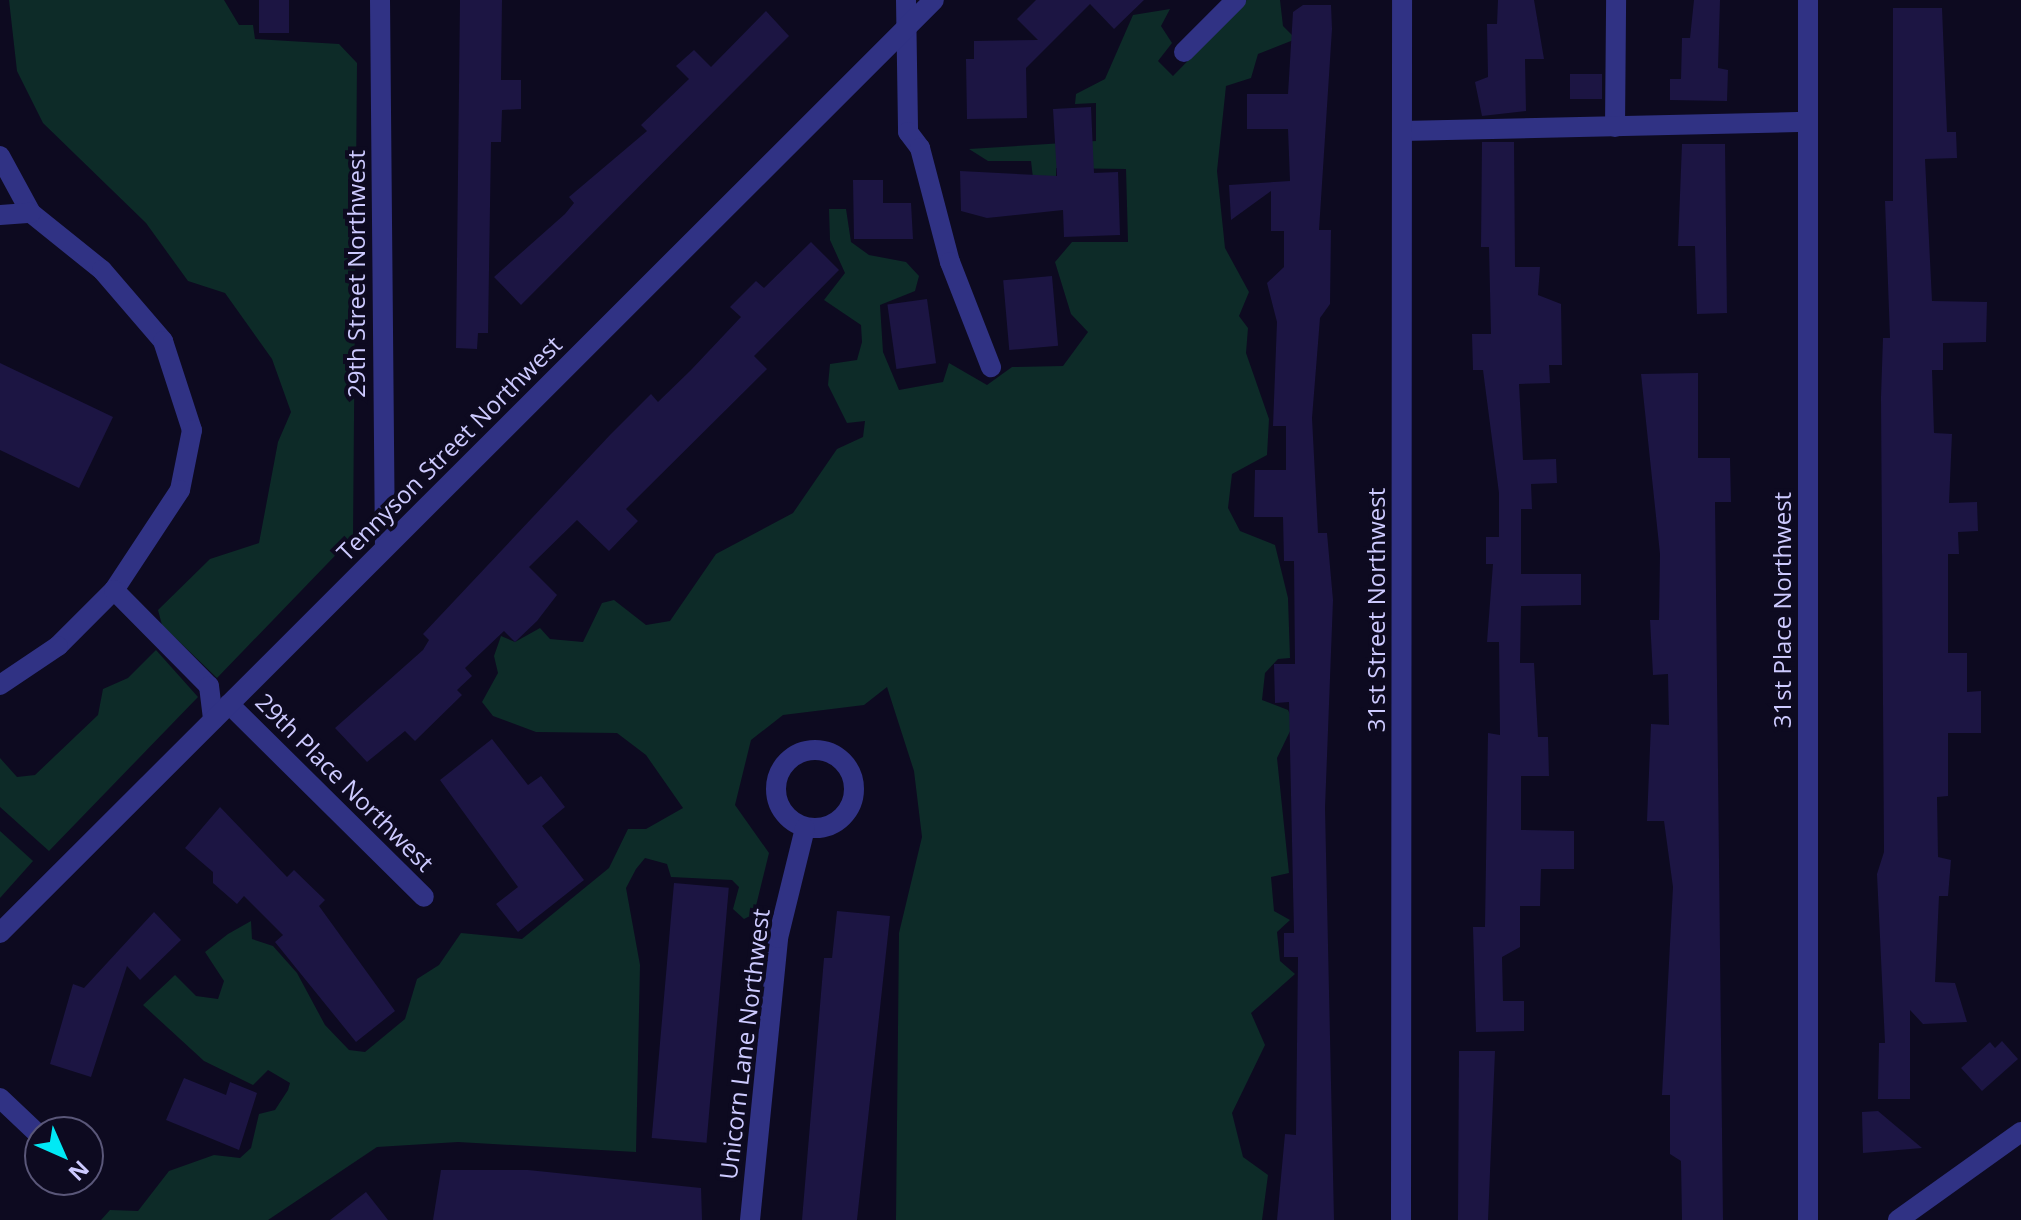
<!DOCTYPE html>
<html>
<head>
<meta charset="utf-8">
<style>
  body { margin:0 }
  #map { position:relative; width:2021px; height:1220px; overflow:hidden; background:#0d0a20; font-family:"Open Sans",sans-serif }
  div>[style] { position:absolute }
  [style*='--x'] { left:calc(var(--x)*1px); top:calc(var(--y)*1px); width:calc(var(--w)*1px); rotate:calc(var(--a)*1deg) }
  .green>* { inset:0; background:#0d2b28 }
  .building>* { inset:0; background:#1c1543; transform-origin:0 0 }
  .minor>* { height:20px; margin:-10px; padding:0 10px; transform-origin:10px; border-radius:10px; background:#303284 }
  .minor>.ring { margin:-10px; padding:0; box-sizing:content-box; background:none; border:20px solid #303284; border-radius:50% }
  span { translate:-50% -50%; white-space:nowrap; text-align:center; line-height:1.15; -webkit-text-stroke:8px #0d0a20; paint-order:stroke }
  .street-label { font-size:24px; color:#cdcaff }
  .north { position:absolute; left:24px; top:1116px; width:80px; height:80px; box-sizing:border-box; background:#0d0a20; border:2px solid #5a5779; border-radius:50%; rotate:135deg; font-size:22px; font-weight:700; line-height:32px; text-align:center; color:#cdcaff }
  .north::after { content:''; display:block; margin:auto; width:28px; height:36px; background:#00e9f5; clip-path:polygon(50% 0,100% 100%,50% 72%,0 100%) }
</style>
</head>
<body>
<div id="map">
  <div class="green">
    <i style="clip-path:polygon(9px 0,224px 0,239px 25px,253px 25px,255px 39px,339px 44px,357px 63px,353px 537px,217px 678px,162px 625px,158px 610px,210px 559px,259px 543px,278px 442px,291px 412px,272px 359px,225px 293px,188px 281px,146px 223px,43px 123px,17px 71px)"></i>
    <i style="clip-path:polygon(1247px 0,1280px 0,1283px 26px,1296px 39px,1258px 54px,1251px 78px,1226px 86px,1217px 171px,1225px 248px,1249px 292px,1239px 316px,1248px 328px,1246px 353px,1269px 419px,1267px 455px,1232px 474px,1228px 508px,1240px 531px,1275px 545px,1288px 598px,1290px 658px,1278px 659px,1265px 673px,1262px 700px,1288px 710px,1294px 723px,1277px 758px,1289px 873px,1271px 877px,1274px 911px,1290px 920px,1277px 932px,1280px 961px,1295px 974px,1251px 1013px,1265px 1045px,1232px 1113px,1243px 1157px,1268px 1175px,1262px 1220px,896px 1220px,899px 933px,922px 837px,914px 771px,887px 687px,864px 705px,783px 715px,751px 740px,735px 805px,769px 853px,754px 914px,744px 919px,733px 909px,739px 887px,732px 880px,671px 877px,667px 864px,645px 858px,636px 869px,626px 888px,640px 965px,636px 1152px,458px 1142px,377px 1147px,268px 1220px,101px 1220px,110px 1210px,138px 1211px,169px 1171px,214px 1155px,240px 1158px,251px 1148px,259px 1114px,275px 1110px,288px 1090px,290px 1083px,268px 1070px,253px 1085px,204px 1061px,143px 1005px,175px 975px,196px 996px,218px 999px,224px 981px,205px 952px,228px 934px,251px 921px,252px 939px,273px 946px,297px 973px,325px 1025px,349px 1050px,365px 1052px,405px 1019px,417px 979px,439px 965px,461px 933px,522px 939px,609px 868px,628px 829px,646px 829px,683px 808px,646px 755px,617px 733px,536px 732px,493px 716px,482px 702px,498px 673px,494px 656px,501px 636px,515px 642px,540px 628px,550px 639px,583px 642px,602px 603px,614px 600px,646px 625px,670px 621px,716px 554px,793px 513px,837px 449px,863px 437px,865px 421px,847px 423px,828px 385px,830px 364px,857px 360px,862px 342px,861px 325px,824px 300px,845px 273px,830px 240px,829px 209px,846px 209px,851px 242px,869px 255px,906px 262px,919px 276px,915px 291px,880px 305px,883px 352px,899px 390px,943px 382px,949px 363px,987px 385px,1012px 367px,1063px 366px,1088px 332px,1071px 314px,1055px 262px,1072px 242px,1128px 242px,1126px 169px,1056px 168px,1056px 189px,1036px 204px,1031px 161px,988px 161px,969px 149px,1096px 141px,1096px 103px,1075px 104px,1076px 94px,1105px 79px,1133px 15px,1170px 9px,1161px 26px,1172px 43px,1158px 61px,1173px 76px)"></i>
    <i style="clip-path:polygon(156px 650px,198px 697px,49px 851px,0 807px,0 758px,17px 777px,35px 775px,98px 715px,103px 689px,128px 678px)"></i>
    <i style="clip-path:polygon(0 831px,33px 861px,0 898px)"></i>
  </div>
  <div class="building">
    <i style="left:259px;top:0;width:30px;height:33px"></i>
    <i style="clip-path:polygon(460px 0,502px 0,501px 80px,521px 80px,521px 109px,502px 110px,501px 142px,491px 142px,488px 333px,478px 333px,477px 349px,456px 348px)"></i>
    <i style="clip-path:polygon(1036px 0,1144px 0,1114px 29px,1090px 4px,1026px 68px,1027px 118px,967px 119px,966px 59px,974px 59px,974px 41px,1038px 40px,1017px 19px)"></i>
    <i style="clip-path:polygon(1498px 0,1534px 0,1544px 59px,1525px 59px,1526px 111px,1482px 116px,1475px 82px,1488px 77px,1487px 24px,1497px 24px)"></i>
    <i style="clip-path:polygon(1694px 0,1720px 0,1718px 68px,1728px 70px,1727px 101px,1670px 100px,1670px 79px,1681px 79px,1682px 38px,1690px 38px)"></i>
    <i style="clip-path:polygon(1303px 5px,1331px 5px,1332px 29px,1319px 230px,1331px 230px,1330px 304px,1320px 318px,1312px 418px,1318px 533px,1327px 533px,1333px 600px,1325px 808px,1334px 1220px,1277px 1220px,1285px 1134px,1296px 1135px,1298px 957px,1284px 957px,1284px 933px,1294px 933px,1289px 702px,1275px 703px,1274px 664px,1295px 664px,1294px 561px,1284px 561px,1283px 517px,1254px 517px,1255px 470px,1286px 470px,1286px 426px,1273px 426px,1277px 322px,1267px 283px,1284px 267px,1284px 231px,1271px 231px,1271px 191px,1231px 220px,1229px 185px,1290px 181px,1288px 129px,1247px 129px,1247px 94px,1288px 94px,1293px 12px)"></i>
    <i style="clip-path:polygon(1893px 8px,1942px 8px,1947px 132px,1956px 132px,1957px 158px,1925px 159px,1932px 301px,1987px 302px,1986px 342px,1943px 343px,1943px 370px,1932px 370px,1934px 433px,1952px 434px,1949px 503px,1977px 502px,1978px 531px,1958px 532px,1959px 554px,1948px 554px,1948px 653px,1967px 653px,1967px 692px,1981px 691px,1981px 733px,1948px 733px,1948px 796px,1937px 797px,1938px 857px,1951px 860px,1948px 896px,1939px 896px,1935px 982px,1955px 983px,1967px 1022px,1923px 1024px,1910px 1010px,1910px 1099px,1878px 1099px,1879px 1043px,1885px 1043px,1877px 874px,1884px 852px,1881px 397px,1883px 338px,1890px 338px,1885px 201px,1893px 201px)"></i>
    <i style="clip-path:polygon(766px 11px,789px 36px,521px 305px,494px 277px,565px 214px,574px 203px,569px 197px,647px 131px,641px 125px,689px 79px,676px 66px,694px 50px,711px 67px)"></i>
    <i style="left:1570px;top:74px;width:32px;height:25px"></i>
    <i style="clip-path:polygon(1091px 107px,1094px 173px,1118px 172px,1120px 235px,1064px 237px,1063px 210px,987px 218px,961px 211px,960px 171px,1057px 176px,1053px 109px)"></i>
    <i style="clip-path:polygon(1482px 142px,1514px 142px,1515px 267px,1540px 267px,1538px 295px,1561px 304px,1562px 365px,1549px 365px,1550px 383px,1519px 384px,1523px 460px,1556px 459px,1557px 483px,1531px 484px,1532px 509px,1521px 509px,1521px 574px,1581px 574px,1581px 605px,1521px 606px,1520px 663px,1534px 663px,1538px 737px,1548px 737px,1549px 776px,1521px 776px,1521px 830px,1574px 831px,1574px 869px,1541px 869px,1540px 906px,1520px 906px,1520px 947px,1502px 957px,1503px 1001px,1524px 1001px,1524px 1031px,1476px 1032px,1473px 927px,1485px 927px,1488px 733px,1500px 735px,1499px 642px,1487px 642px,1493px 564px,1486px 564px,1486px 537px,1499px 537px,1499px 493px,1483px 370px,1473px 370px,1472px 334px,1491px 334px,1489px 247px,1481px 247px)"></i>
    <i style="clip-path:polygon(1682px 144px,1725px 144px,1727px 313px,1697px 314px,1695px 246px,1678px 246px)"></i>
    <i style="clip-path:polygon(853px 180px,883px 180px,883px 203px,911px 203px,913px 239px,854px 239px)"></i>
    <i style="clip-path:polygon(811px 242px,839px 270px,754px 356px,767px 369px,626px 509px,638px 521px,609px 551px,577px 520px,529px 567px,557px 595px,537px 621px,515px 642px,504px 631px,465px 668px,472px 676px,457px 690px,462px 695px,415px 741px,405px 731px,367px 762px,335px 728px,423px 650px,429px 640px,423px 634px,610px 435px,651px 394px,658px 402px,691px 370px,741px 317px,730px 307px,756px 281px,764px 288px)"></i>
    <i style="left:1052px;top:276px;width:70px;height:49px;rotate:85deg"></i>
    <i style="left:927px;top:299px;width:65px;height:40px;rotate:82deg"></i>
    <i style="clip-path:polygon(0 363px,113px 417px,79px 488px,0 450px)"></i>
    <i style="clip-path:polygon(1698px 373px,1698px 458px,1730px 458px,1731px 502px,1715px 502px,1723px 1220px,1682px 1220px,1681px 1161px,1670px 1154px,1670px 1095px,1662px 1095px,1673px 887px,1664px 821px,1647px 821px,1651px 724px,1669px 725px,1668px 674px,1653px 675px,1650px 620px,1659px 620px,1660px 554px,1641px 374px)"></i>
    <i style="clip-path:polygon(492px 739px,528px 785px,541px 776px,565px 807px,542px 826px,584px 880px,518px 932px,496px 904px,518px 887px,440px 780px)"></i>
    <i style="clip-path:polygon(220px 807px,287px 877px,294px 870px,325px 900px,319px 906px,395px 1011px,356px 1042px,275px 942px,283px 935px,244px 896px,237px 904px,213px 883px,213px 872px,185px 848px)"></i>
    <i style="left:674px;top:883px;width:55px;height:256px;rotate:5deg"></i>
    <i style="clip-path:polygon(837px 911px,890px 916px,857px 1220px,802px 1220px,824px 958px,832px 958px)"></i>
    <i style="clip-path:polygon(154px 912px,181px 940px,140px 980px,127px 966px,91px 1077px,50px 1064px,73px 984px,84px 988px)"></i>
    <i style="clip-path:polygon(2002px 1041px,2018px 1059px,1982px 1091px,1961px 1068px,1990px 1042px,1995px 1048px)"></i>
    <i style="clip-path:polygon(1459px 1051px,1495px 1051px,1488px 1220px,1458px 1220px)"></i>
    <i style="clip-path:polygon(184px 1078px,226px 1095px,230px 1082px,257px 1093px,239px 1150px,166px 1120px)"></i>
    <i style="clip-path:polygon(1878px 1111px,1922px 1148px,1863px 1153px,1862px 1112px)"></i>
    <i style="clip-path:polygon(441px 1170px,528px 1170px,701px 1188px,702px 1220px,433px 1220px)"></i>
    <i style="clip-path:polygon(366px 1192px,388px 1220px,330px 1220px)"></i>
  </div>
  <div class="minor">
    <i style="--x:380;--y:0;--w:547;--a:89.48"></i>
    <i style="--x:906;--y:0;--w:132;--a:89.1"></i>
    <i style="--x:908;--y:132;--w:20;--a:53"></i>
    <i style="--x:920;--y:148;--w:118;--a:75.3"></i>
    <i style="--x:950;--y:262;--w:113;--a:68.7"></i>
    <i style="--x:1184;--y:52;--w:74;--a:-45"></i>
    <i style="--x:1615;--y:127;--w:127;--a:-89.5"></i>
    <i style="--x:1402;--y:131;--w:406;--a:-1.3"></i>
    <i style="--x:0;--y:156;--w:65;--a:61.5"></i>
    <i style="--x:31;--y:213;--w:91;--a:38.8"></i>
    <i style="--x:102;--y:270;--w:94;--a:49.3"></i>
    <i style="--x:163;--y:341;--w:94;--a:72"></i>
    <i style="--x:192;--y:430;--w:61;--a:101.3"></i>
    <i style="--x:180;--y:490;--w:120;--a:123.4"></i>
    <i style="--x:114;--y:590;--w:79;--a:135"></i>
    <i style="--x:58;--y:646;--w:70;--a:146.1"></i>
    <i style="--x:0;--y:215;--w:31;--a:-4"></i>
    <i style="--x:114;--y:590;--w:135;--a:45.3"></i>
    <i style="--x:209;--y:686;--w:34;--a:83"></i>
    <i style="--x:229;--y:704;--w:274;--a:44.7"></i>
    <i class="ring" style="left:776px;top:750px;width:58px;height:58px"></i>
    <i style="--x:0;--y:933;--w:1320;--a:-44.97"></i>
    <i style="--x:0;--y:1098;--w:55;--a:43.5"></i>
    <i style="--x:88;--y:1157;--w:2;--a:0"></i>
    <i style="--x:750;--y:1220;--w:283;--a:-84.3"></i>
    <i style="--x:778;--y:938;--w:113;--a:-76.2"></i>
    <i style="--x:1401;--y:1220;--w:1220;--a:-89.95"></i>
    <i style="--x:1808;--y:1220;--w:1220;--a:-90"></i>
    <i style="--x:1898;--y:1220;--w:151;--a:-35.6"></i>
  </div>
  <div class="street-label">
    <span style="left:356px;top:274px;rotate:-90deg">29th Street Northwest</span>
    <span style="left:449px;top:448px;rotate:-45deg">Tennyson Street Northwest</span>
    <span style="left:1376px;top:610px;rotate:-90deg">31st Street Northwest</span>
    <span style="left:1782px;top:610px;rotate:-90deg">31st Place Northwest</span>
    <span style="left:345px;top:782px;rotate:45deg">29th Place Northwest</span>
    <span style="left:744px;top:1044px;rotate:-83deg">Unicorn Lane Northwest</span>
  </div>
  <div class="north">N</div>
</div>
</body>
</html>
